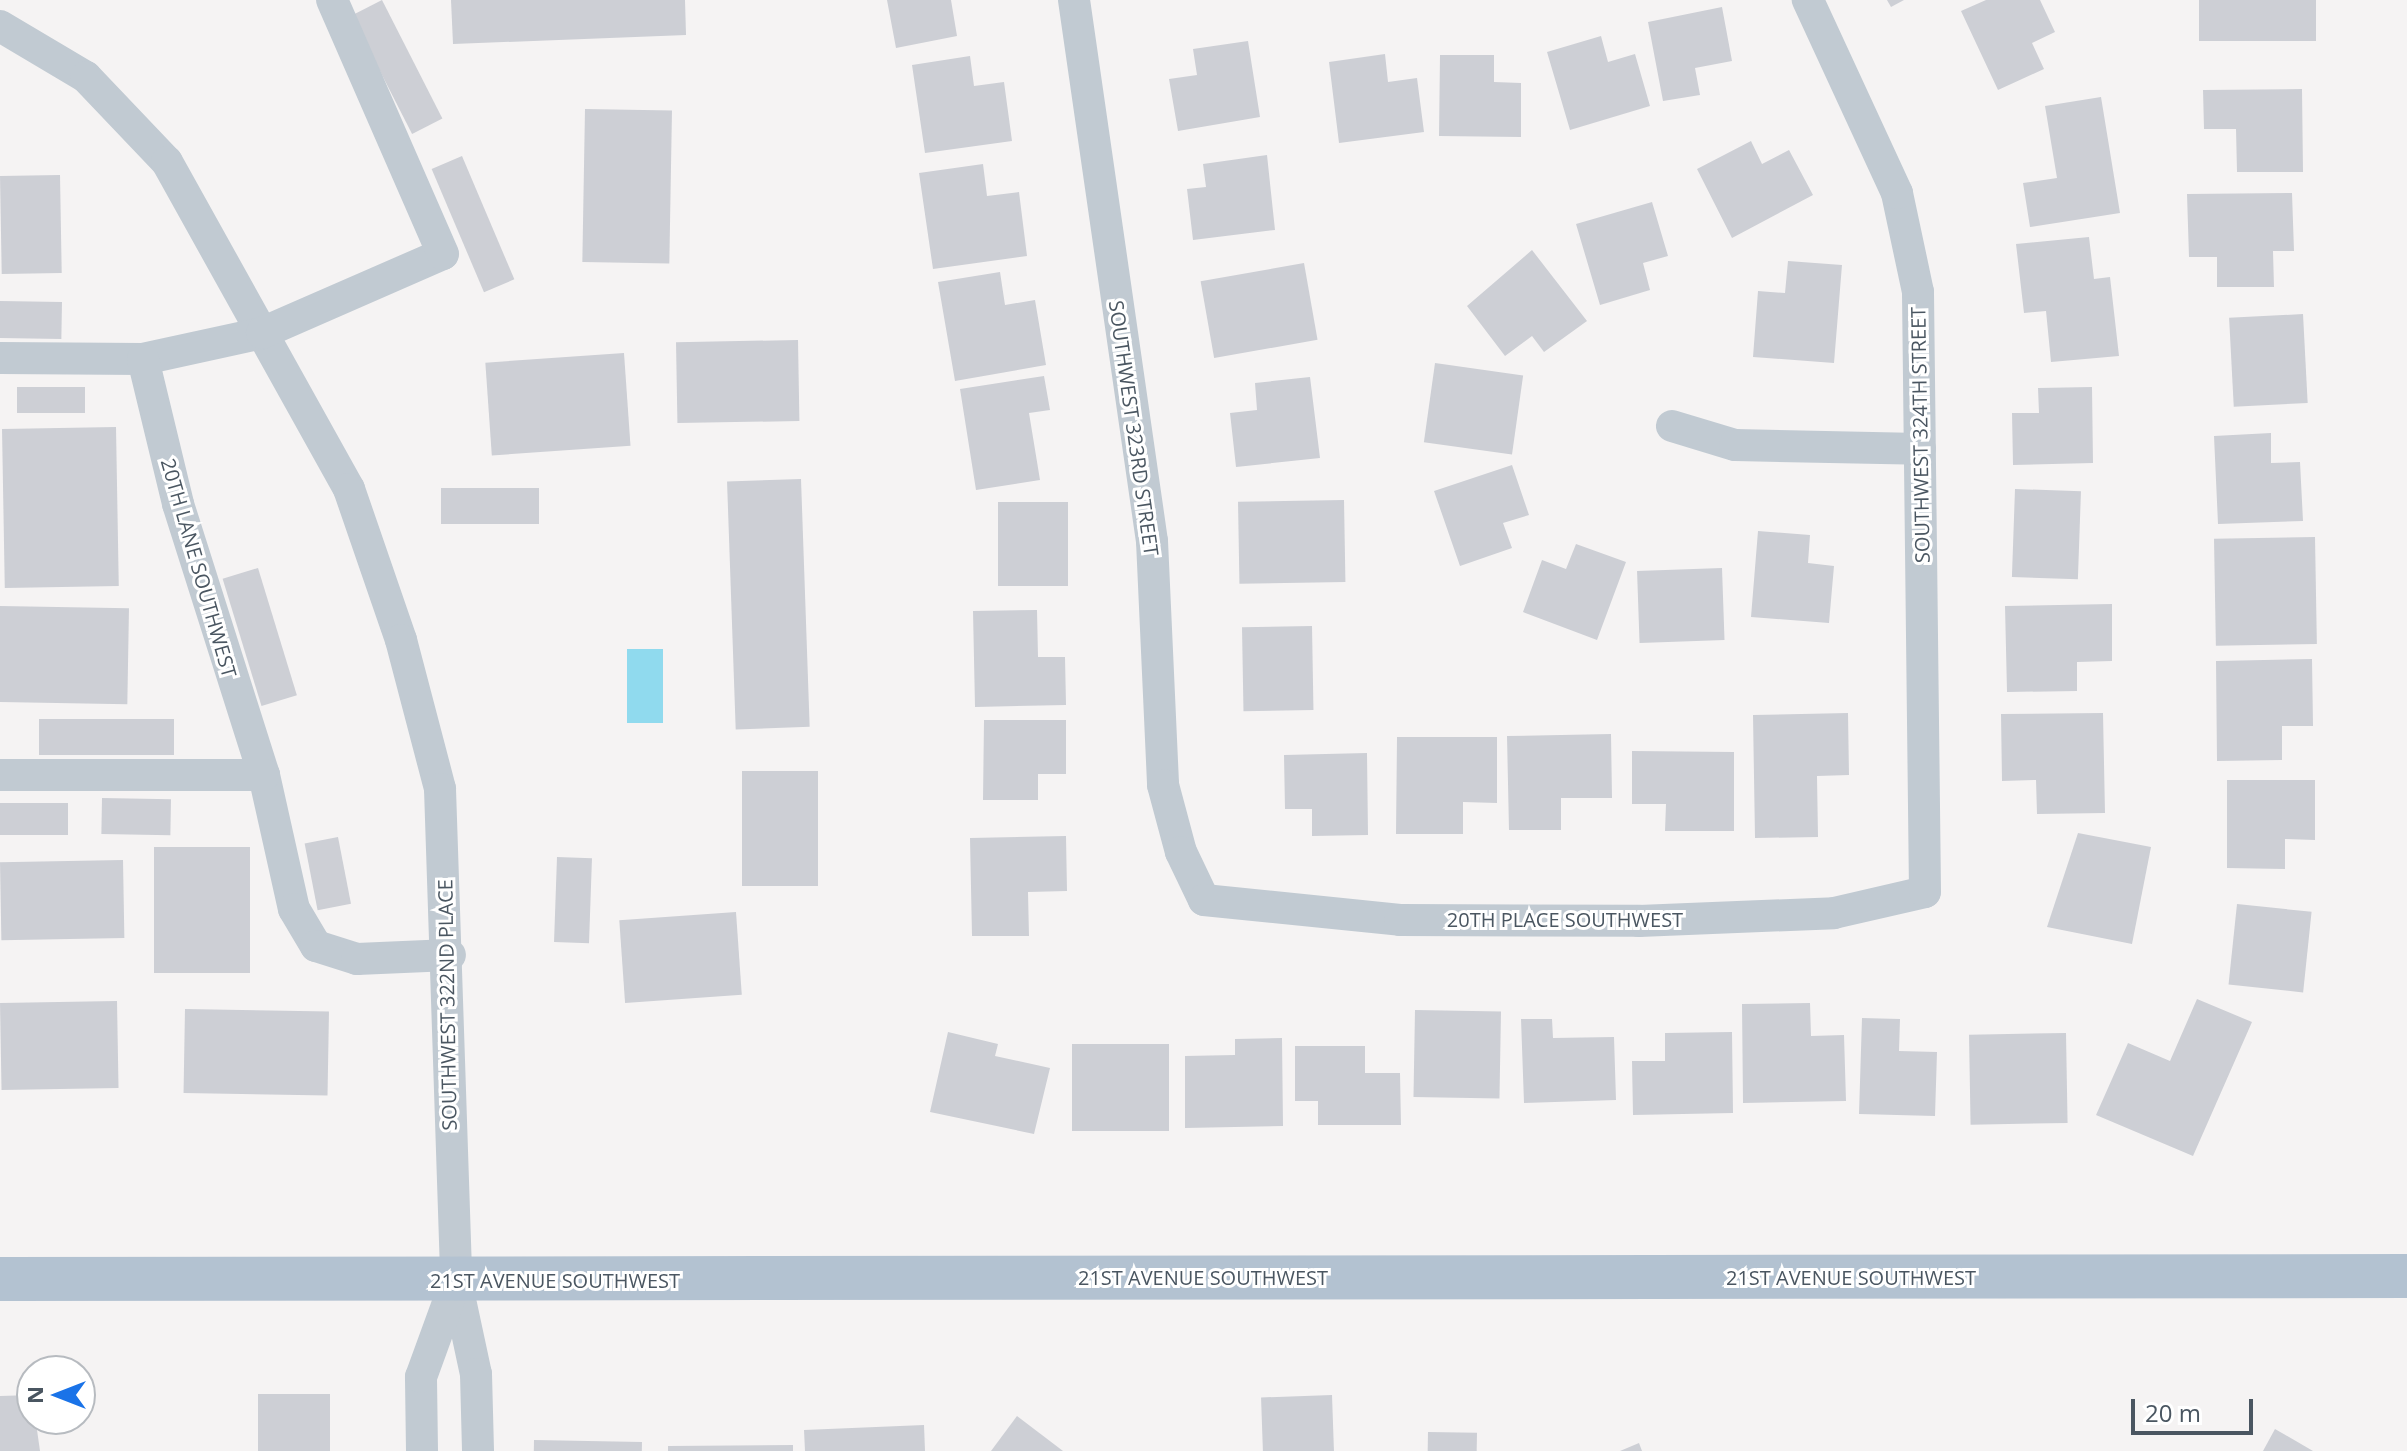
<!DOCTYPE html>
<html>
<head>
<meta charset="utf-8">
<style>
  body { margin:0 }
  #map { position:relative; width:2407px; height:1451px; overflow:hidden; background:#f5f3f3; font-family:"Open Sans",sans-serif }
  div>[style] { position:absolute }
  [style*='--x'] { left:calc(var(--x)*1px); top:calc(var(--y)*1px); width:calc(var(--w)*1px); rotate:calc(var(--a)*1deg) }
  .water>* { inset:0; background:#90daee; transform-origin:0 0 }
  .building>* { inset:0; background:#cdcfd5; transform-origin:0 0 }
  .minor>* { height:32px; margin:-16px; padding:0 16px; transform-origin:16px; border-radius:16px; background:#c1cad2 }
  .primary>* { height:44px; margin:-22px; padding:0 22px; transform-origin:22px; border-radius:22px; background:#b3c2d1 }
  span { translate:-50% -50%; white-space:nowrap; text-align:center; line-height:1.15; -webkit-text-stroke:6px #fff; paint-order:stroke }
  .street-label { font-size:20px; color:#4a5661 }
  .north { position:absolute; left:16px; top:1355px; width:80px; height:80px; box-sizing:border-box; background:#fff; border:2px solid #b7bbc0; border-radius:50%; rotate:270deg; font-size:22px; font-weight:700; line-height:32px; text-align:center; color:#4a5661 }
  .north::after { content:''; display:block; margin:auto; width:28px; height:36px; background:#1a73e8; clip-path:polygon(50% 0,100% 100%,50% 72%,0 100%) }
  .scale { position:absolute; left:2131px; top:1399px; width:122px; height:36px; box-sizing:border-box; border:4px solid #4a5661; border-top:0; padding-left:10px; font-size:24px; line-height:28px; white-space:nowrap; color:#4a5661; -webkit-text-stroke:6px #fff; paint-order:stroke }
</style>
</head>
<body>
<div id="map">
  <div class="water">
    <i style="left:627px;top:649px;width:36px;height:74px"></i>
  </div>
  <div class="building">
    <i style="left:382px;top:0;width:133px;height:34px;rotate:63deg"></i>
    <i style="clip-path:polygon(451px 0,685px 0,686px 35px,453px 44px)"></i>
    <i style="clip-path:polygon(887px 0,951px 0,957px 36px,896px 48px)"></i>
    <i style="clip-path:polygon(1887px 0,1904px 0,1891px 7px)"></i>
    <i style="clip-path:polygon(1986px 0,2040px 0,2055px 32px,2032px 43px,2044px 69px,1998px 90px,1961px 11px)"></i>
    <i style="left:2199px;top:0;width:117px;height:41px"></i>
    <i style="clip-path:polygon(1722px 7px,1732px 61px,1695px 68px,1700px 95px,1663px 101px,1648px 22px)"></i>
    <i style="clip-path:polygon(1601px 36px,1608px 62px,1635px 54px,1650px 106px,1570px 130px,1547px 52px)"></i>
    <i style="clip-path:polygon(1248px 41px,1260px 117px,1178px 131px,1169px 79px,1197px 75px,1193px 49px)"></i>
    <i style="clip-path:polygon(1385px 54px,1388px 82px,1417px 78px,1424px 132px,1339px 143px,1329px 62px)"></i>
    <i style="clip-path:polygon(1440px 55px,1494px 55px,1494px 82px,1521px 83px,1521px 137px,1439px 136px)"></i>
    <i style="clip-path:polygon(970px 56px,974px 86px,1004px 82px,1012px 141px,925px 153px,912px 65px)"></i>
    <i style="clip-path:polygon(2302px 89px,2303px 172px,2237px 172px,2236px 129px,2204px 129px,2203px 90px)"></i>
    <i style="clip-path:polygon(2101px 97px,2120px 213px,2030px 227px,2023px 183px,2057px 178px,2045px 106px)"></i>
    <i style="left:585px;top:109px;width:87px;height:153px;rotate:1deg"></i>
    <i style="clip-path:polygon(1751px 141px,1762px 164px,1789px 150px,1813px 195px,1732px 238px,1697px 169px)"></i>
    <i style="clip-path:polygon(1267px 155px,1275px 230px,1193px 240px,1187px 189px,1206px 187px,1203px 164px)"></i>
    <i style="left:462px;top:156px;width:134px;height:33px;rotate:67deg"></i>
    <i style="clip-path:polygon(983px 164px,987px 196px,1019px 192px,1027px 256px,933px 269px,919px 173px)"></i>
    <i style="left:60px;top:175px;width:98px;height:60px;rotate:89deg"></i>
    <i style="clip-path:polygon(2292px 193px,2294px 251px,2273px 251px,2274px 287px,2217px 287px,2217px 257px,2189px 257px,2187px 194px)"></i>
    <i style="clip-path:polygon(1652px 202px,1668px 256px,1643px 263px,1650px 290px,1600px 305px,1576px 224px)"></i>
    <i style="clip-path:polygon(2089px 237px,2094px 279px,2110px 277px,2119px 356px,2051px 362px,2046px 311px,2024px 313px,2016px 244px)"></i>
    <i style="clip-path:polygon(1532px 250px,1587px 321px,1544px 352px,1532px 336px,1505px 356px,1467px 306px)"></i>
    <i style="clip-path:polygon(1788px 261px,1842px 265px,1834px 363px,1753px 357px,1758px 291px,1785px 293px)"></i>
    <i style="left:1304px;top:263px;width:78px;height:105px;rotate:80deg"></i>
    <i style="clip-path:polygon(1000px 272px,1005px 305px,1035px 300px,1046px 365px,955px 381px,938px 282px)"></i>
    <i style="left:0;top:301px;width:62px;height:37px;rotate:1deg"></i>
    <i style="left:2303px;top:314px;width:89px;height:74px;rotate:87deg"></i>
    <i style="left:798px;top:340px;width:81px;height:122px;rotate:89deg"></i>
    <i style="left:624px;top:353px;width:93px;height:139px;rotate:86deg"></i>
    <i style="left:1435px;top:363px;width:89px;height:80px;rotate:8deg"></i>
    <i style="clip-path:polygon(1044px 376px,1050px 410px,1029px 413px,1040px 480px,976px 490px,960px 389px)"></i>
    <i style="clip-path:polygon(1310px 377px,1320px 458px,1236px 467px,1230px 413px,1257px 410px,1255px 383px)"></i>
    <i style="left:85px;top:387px;width:26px;height:68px;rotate:90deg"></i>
    <i style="clip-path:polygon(2092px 387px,2093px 463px,2013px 465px,2012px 413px,2039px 413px,2038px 388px)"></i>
    <i style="left:116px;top:427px;width:159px;height:114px;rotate:89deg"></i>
    <i style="clip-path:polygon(2271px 433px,2271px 463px,2300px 462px,2303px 521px,2218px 524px,2214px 436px)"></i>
    <i style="clip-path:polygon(1512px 465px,1529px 515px,1503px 523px,1512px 548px,1460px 566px,1434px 491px)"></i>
    <i style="left:801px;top:479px;width:248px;height:74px;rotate:88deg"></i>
    <i style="left:539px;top:488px;width:36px;height:98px;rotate:90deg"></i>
    <i style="left:2015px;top:489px;width:66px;height:88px;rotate:2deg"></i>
    <i style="left:1344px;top:500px;width:82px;height:106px;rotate:89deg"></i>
    <i style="left:998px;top:502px;width:70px;height:84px"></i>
    <i style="clip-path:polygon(1758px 531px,1810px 535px,1808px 563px,1834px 566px,1829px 623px,1751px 617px)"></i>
    <i style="left:2315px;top:537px;width:107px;height:101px;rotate:89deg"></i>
    <i style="clip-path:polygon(1576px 544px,1626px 562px,1597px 640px,1523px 612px,1542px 560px,1566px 569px)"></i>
    <i style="left:258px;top:568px;width:133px;height:37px;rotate:73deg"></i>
    <i style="left:1722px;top:568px;width:72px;height:85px;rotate:88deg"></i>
    <i style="clip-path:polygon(2112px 604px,2112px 661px,2077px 662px,2077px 691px,2007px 692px,2005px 606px)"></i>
    <i style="left:0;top:606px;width:129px;height:96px;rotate:1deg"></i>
    <i style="clip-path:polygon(1037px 610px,1038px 657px,1065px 657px,1066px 705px,975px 707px,973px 611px)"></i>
    <i style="left:1312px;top:626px;width:84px;height:70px;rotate:89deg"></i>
    <i style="clip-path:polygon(2312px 659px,2313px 726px,2282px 726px,2282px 760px,2217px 761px,2216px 661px)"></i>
    <i style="clip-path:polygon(1848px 713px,1849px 775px,1817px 776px,1818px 837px,1755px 838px,1753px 715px)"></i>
    <i style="clip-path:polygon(2103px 713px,2105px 813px,2037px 814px,2036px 780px,2002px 781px,2001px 714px)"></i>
    <i style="left:39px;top:719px;width:135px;height:36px"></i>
    <i style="clip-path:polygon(984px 720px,1066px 720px,1066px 774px,1038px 774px,1038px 800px,983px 800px)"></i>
    <i style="clip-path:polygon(1611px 734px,1612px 798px,1561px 798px,1561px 830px,1509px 830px,1507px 736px)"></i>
    <i style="clip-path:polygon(1397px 737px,1497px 737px,1497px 803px,1463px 802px,1463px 834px,1396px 834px)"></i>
    <i style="clip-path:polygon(1632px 751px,1734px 752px,1734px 831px,1665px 831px,1666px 804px,1632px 804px)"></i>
    <i style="clip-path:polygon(1367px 753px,1368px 835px,1312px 836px,1312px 809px,1285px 809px,1284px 755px)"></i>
    <i style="left:742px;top:771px;width:76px;height:115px"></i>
    <i style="clip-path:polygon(2227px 780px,2315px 780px,2315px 840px,2285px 839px,2285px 869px,2227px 868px)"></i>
    <i style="left:102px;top:798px;width:69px;height:36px;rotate:1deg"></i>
    <i style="left:0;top:803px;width:68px;height:32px"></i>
    <i style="clip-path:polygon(2078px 833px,2151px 847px,2132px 944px,2047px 927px)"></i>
    <i style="clip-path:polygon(1066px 836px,1067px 891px,1028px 892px,1029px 936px,972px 936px,970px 838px)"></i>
    <i style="left:338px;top:837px;width:68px;height:34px;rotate:79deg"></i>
    <i style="left:250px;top:847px;width:126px;height:96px;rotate:90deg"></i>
    <i style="left:557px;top:857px;width:35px;height:85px;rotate:2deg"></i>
    <i style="left:123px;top:860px;width:78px;height:123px;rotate:89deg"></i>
    <i style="left:2237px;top:904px;width:75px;height:81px;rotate:6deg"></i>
    <i style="left:736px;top:912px;width:83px;height:117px;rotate:86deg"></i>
    <i style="clip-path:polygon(2197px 999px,2252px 1022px,2193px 1156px,2096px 1115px,2128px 1043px,2170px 1061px)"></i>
    <i style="left:117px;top:1001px;width:87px;height:117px;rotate:89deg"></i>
    <i style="clip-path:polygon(1810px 1003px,1811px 1036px,1844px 1035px,1846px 1101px,1743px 1103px,1742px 1004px)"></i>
    <i style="left:185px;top:1009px;width:144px;height:84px;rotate:1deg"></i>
    <i style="left:1415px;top:1010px;width:86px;height:87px;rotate:1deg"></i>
    <i style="clip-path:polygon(1862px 1018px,1900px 1019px,1899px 1051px,1937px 1052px,1935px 1116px,1859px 1114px)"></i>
    <i style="clip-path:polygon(1521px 1019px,1552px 1019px,1553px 1038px,1614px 1037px,1616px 1100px,1524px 1103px)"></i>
    <i style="clip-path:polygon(948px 1032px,998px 1044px,995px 1056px,1050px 1068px,1034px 1134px,930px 1112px)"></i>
    <i style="clip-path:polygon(1732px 1032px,1733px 1113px,1633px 1115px,1632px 1061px,1665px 1061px,1665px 1033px)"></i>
    <i style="left:2066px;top:1033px;width:90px;height:97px;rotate:89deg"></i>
    <i style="clip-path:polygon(1282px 1038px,1283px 1126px,1185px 1128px,1185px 1056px,1235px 1055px,1235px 1039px)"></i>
    <i style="left:1072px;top:1044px;width:97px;height:87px"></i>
    <i style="clip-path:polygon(1295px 1046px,1365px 1046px,1365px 1073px,1400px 1073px,1401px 1125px,1318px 1125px,1318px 1101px,1295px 1101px)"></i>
    <i style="left:258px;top:1394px;width:72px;height:57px"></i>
    <i style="clip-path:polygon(32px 1395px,40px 1451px,0 1451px,0 1396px)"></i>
    <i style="left:1332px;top:1395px;width:56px;height:71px;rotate:88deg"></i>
    <i style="clip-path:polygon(1017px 1416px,1063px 1451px,991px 1451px)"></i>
    <i style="clip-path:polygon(924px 1425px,925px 1451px,805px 1451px,804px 1430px)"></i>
    <i style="clip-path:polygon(2275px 1429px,2313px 1451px,2263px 1451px)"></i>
    <i style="left:1428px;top:1432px;width:49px;height:19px;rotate:1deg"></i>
    <i style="left:534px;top:1440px;width:108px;height:11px;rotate:1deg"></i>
    <i style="clip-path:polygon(1639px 1443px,1642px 1451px,1620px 1451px)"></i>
    <i style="clip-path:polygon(793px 1445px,793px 1451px,668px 1451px,668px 1446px)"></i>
  </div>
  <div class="minor">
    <i style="--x:1074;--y:0;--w:547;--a:81.8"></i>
    <i style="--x:1152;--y:541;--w:244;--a:87.4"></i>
    <i style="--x:1163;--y:785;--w:69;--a:75"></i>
    <i style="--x:1181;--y:852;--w:53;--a:64.4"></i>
    <i style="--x:1204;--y:900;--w:197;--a:5.8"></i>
    <i style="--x:1400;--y:920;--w:239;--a:0.2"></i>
    <i style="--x:1639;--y:921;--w:195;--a:-2.3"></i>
    <i style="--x:1834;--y:913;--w:93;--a:-13"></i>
    <i style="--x:1925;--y:892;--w:600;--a:-90.67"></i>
    <i style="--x:1918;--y:292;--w:101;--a:-102"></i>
    <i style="--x:1897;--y:193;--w:213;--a:-114.8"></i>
    <i style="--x:0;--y:26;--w:100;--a:30.7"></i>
    <i style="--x:86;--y:77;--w:117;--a:46.4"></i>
    <i style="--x:167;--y:162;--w:374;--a:60.9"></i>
    <i style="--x:349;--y:489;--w:160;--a:71"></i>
    <i style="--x:401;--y:640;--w:154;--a:75.3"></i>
    <i style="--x:440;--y:789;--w:492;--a:88.1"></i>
    <i style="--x:456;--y:1281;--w:95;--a:77.9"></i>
    <i style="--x:476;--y:1374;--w:77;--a:88.5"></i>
    <i style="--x:0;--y:358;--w:143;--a:0.4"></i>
    <i style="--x:143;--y:359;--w:122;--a:-12.3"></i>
    <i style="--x:262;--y:333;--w:197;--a:-23.6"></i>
    <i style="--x:443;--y:254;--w:277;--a:-113.6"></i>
    <i style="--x:143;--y:359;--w:149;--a:76.4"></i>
    <i style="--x:178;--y:504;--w:284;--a:72.4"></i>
    <i style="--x:264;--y:775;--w:137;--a:77.4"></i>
    <i style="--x:294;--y:909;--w:43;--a:59.3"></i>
    <i style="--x:316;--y:946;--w:43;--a:17.6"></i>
    <i style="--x:357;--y:959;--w:93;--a:-2.5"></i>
    <i style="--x:1672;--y:426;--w:66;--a:16.8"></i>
    <i style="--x:1735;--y:445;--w:185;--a:1.2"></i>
    <i style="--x:0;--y:775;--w:264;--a:0"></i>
    <i style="--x:422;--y:1451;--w:74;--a:-90.8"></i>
    <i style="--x:421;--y:1377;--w:102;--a:-70"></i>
  </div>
  <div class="primary">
    <i style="--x:0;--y:1279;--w:2407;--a:-0.07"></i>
  </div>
  <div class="street-label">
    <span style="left:1134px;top:428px;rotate:82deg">SOUTHWEST 323RD STREET</span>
    <span style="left:1920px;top:435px;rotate:-91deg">SOUTHWEST 324TH STREET</span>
    <span style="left:199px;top:568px;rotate:74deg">20TH LANE SOUTHWEST</span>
    <span style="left:1565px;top:919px">20TH PLACE SOUTHWEST</span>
    <span style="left:447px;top:1005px;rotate:-91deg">SOUTHWEST 322ND PLACE</span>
    <span style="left:1203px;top:1277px">21ST AVENUE SOUTHWEST</span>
    <span style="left:1851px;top:1277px">21ST AVENUE SOUTHWEST</span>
    <span style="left:555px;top:1280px">21ST AVENUE SOUTHWEST</span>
  </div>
  <div class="north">N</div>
  <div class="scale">20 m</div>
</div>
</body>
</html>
